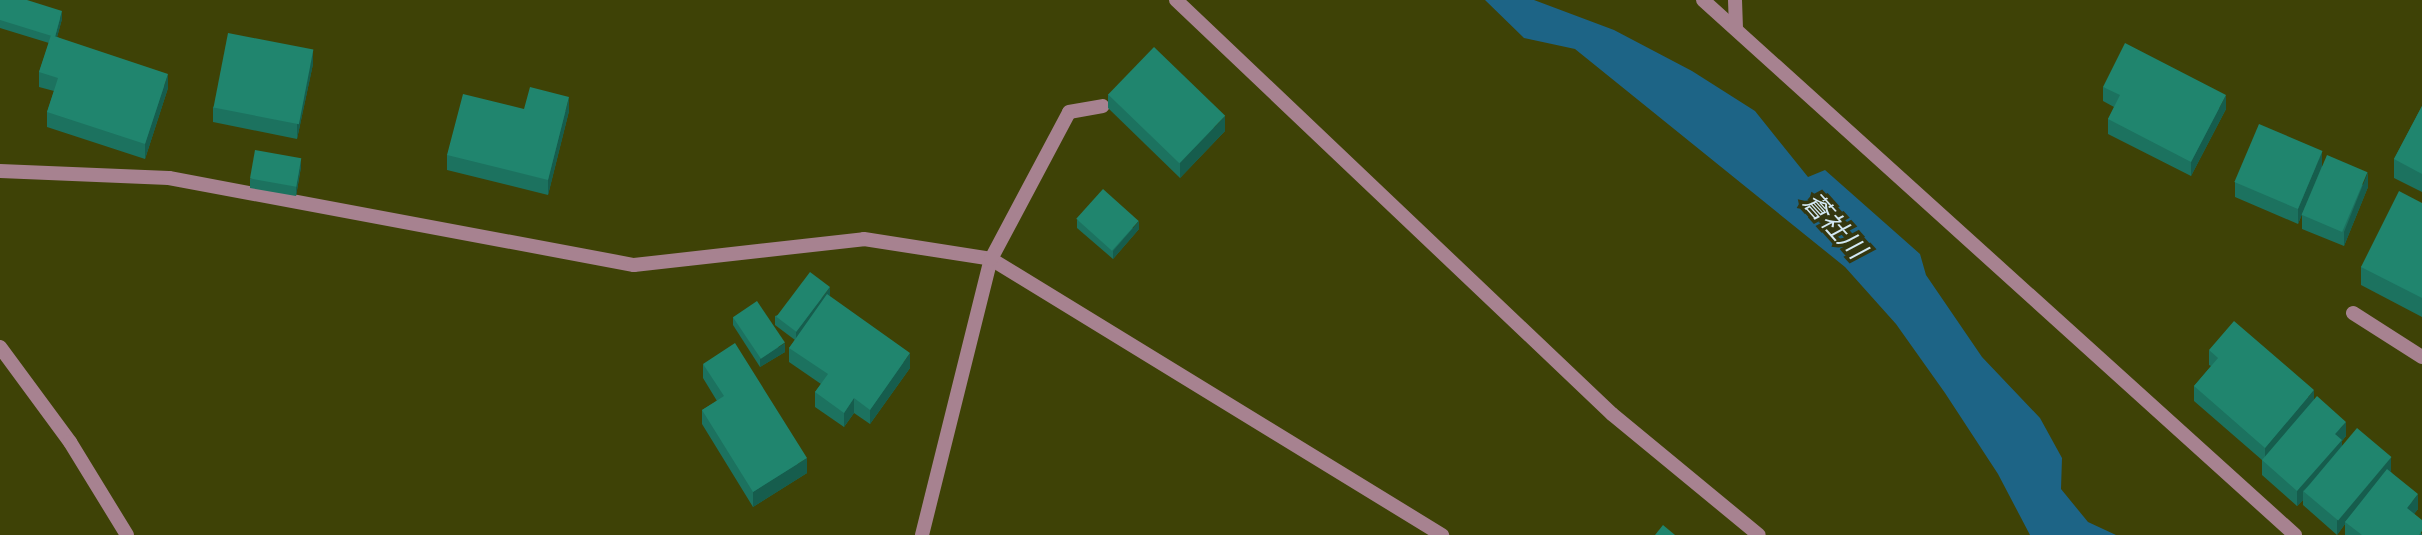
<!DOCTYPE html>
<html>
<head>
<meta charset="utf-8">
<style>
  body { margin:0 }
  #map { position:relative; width:2422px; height:535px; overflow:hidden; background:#3e4206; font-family:Poppins,"Noto Sans JP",sans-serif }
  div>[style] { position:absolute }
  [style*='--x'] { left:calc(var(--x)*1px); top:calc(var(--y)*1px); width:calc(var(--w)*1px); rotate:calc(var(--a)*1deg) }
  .water>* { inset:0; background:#1d6486 }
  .minor>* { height:14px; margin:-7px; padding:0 7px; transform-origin:7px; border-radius:7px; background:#a78290 }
  .wall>* { inset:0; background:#1c725f }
  .shaded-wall>* { inset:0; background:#165d4d }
  .building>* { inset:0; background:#20856e; transform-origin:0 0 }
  span { translate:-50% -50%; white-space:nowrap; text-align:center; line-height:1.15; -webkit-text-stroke:7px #343710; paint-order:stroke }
  .water-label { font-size:26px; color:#d3e8f4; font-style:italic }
</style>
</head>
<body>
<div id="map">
  <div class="water">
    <i style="clip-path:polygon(1485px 0,1534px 0,1614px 30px,1692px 71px,1755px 111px,1808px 177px,1825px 170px,1920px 254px,1926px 275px,1982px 357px,2040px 418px,2062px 458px,2061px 489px,2088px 522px,2116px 535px,2030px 535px,1998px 474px,1945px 393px,1896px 324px,1845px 267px,1575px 49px,1524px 38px)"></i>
  </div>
  <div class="minor">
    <i style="--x:1176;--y:0;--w:601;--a:43.52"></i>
    <i style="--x:1612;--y:414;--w:190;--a:39.5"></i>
    <i style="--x:1703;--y:0;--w:798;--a:42.1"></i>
    <i style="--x:1735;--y:0;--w:28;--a:88"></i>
    <i style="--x:0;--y:171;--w:169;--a:2.4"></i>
    <i style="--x:169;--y:178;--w:473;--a:10.6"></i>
    <i style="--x:634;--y:265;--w:231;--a:-6.4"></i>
    <i style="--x:864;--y:239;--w:129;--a:8.9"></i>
    <i style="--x:991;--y:259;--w:529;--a:31.47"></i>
    <i style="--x:2353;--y:313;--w:82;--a:32.5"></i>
    <i style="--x:0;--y:347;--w:118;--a:53.6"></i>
    <i style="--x:70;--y:442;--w:109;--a:58.5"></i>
    <i style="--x:922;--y:535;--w:284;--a:-76"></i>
    <i style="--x:991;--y:259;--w:166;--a:-62"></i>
    <i style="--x:1069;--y:112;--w:34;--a:-10"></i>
  </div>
  <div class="wall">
    <i style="clip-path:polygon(0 0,62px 19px,57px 37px,168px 88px,145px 159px,47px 127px,47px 112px,54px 91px,39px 87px,39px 72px,49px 43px,0 28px)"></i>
    <i style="clip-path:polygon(313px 64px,297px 139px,213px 122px,213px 107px)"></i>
    <i style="clip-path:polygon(2103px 87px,2226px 109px,2191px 176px,2108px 134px,2108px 119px,2114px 107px,2103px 101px)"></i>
    <i style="clip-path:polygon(1108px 94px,1225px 131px,1180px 178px,1108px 108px)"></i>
    <i style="clip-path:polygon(2422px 106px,2422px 192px,2394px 178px,2394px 159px)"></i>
    <i style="clip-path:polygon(524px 109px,569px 111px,548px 195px,447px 170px,447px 155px)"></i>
    <i style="clip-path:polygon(2322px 166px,2368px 187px,2344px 246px,2302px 229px,2302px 215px,2322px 166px,2298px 224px,2235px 197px,2235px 182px)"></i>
    <i style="clip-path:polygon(301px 167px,296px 196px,250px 188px,250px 179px)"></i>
    <i style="clip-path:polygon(2422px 203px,2422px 317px,2361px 285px,2361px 267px)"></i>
    <i style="clip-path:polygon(1077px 220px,1139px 229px,1113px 259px,1077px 228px)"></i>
    <i style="clip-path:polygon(830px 295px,829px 296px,910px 368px,870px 424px,854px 413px,844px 427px,815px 407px,815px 392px,821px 384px,789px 362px,789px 348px,795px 340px,775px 325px,775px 316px)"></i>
    <i style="clip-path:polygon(733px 317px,785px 352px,760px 367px,733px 325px)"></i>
    <i style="clip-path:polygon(2209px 350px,2314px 400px,2346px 436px,2342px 441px,2342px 446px,2391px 472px,2418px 509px,2414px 514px,2422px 535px,2345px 535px,2345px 524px,2337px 535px,2303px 505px,2303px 500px,2297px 506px,2262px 475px,2262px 460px,2194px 401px,2194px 386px,2211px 366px,2209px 365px)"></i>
    <i style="clip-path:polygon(703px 364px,807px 473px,753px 507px,702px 424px,702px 410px,717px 401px,703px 378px)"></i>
  </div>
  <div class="shaded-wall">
    <i style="clip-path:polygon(62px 11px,62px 19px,55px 45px,55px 37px)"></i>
    <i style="clip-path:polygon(313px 50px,313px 64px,297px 139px,297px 125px)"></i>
    <i style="clip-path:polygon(168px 74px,168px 88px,145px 159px,145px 144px)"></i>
    <i style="clip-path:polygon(2226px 95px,2226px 109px,2191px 176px,2191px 162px)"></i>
    <i style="clip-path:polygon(569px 97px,569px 111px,548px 195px,548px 180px)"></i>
    <i style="clip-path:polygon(1225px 116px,1225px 131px,1180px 178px,1180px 163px)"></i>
    <i style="clip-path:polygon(2322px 151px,2322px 166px,2298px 224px,2298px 209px)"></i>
    <i style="clip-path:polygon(301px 158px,301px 167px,296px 196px,296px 188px)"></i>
    <i style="clip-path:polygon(2368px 172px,2368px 187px,2344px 246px,2344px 232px)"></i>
    <i style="clip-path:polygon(1139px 221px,1139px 229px,1113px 259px,1113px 251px)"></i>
    <i style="clip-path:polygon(830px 287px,830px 295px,796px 340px,796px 332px)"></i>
    <i style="clip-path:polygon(785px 343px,785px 352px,760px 367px,760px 359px)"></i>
    <i style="clip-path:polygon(910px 353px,910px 368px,870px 424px,870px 410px)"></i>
    <i style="clip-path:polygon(2314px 390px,2314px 405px,2265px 462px,2265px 448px)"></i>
    <i style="clip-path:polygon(854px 398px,854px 413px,844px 427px,844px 413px)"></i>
    <i style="clip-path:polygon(2346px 422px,2346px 436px,2342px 441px,2342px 454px,2303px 491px,2303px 500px,2297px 506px,2297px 491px,2335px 434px)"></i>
    <i style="clip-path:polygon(2391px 457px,2391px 471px,2345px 522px,2345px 524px,2337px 535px,2337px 520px)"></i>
    <i style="clip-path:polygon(807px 458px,807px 473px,753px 507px,753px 492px)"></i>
    <i style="clip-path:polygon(2418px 494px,2418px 509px,2407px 523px,2407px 508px)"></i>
  </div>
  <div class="building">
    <i style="clip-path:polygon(0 0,27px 0,62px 11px,55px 37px,0 20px)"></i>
    <i style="left:228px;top:33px;width:87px;height:76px;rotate:11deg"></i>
    <i style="clip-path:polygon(51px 35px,168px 74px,145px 144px,47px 112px,58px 78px,39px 72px)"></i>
    <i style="clip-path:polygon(2125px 43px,2226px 95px,2191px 162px,2108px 119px,2120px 95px,2103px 87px)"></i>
    <i style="left:1154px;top:47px;width:99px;height:66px;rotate:44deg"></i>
    <i style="clip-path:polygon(530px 87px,569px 97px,548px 180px,447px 155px,463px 94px,524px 109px)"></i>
    <i style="clip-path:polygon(2422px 106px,2422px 174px,2394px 159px)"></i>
    <i style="left:2259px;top:124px;width:69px;height:63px;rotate:23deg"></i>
    <i style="left:255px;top:150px;width:47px;height:29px;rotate:10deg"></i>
    <i style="left:2327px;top:155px;width:44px;height:65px;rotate:23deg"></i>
    <i style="left:1103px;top:189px;width:48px;height:40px;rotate:42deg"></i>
    <i style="clip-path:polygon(2399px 191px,2422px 203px,2422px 298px,2361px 267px)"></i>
    <i style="left:810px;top:272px;width:25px;height:56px;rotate:37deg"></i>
    <i style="clip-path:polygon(827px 294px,910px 353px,870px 410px,854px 398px,844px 413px,815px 392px,828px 374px,789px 348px)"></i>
    <i style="left:757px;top:301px;width:50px;height:29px;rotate:56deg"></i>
    <i style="clip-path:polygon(2234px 321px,2314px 390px,2265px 448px,2194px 386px,2218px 358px,2209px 350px)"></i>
    <i style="clip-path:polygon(735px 343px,807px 458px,753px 492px,702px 410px,724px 396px,703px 364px)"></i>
    <i style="clip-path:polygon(2317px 396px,2346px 422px,2335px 434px,2342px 440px,2297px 491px,2262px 460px)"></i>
    <i style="left:2357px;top:428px;width:45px;height:83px;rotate:40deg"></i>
    <i style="clip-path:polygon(2387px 469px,2418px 494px,2407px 508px,2422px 520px,2422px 531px,2419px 535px,2362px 535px,2345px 522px)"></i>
    <i style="clip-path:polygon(1663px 525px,1675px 535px,1655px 535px)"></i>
  </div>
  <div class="water-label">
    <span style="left:1834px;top:226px;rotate:48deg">蒼社川</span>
  </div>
</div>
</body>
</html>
